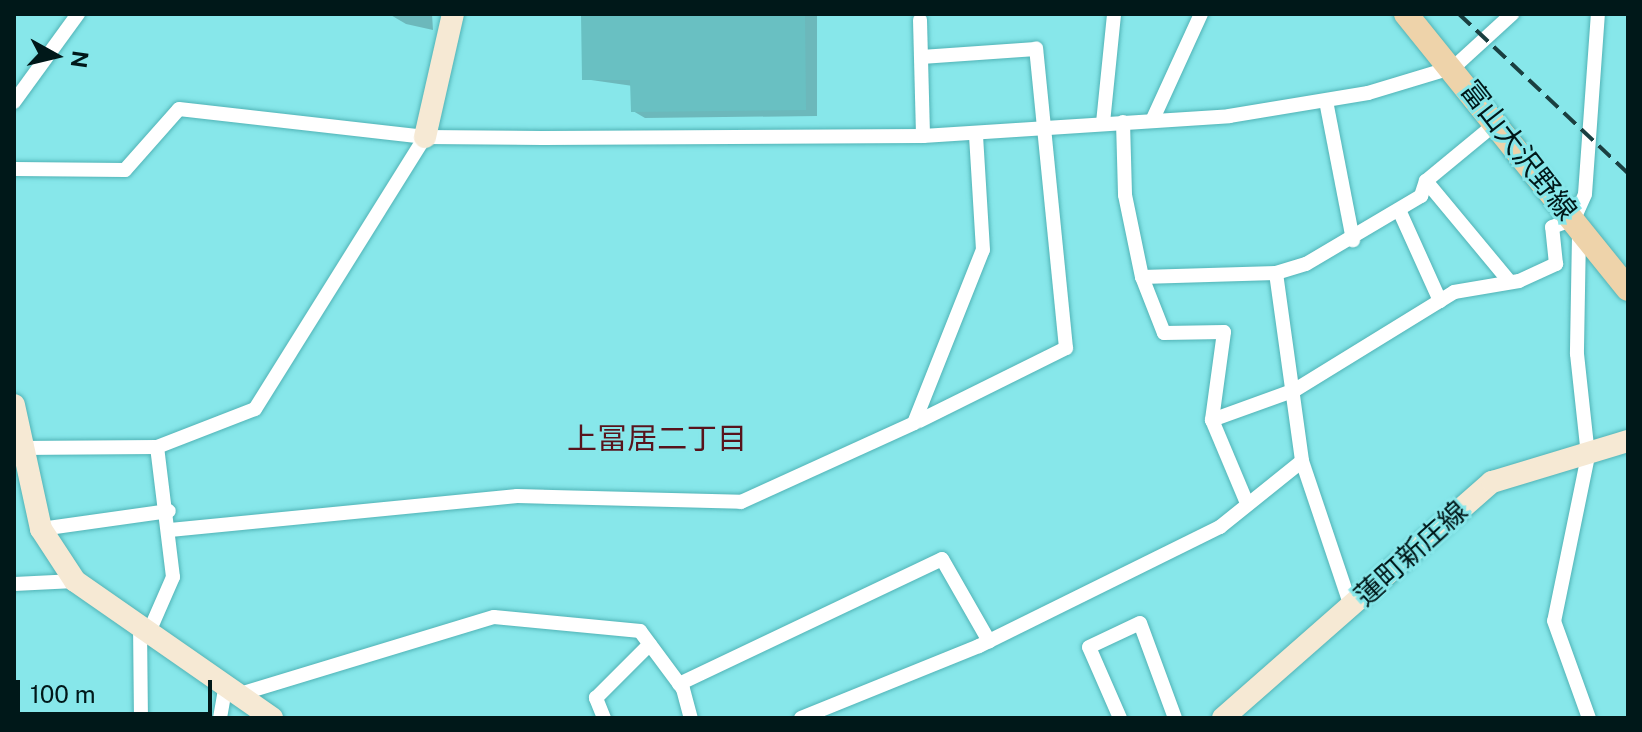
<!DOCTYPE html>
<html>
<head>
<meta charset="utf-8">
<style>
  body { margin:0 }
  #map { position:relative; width:1642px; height:732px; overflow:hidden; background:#87e7ea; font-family:"Public Sans","Noto Sans JP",sans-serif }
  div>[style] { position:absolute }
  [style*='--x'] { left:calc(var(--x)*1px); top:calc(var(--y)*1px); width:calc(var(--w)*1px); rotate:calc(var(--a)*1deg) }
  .shadow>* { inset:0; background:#0003 }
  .building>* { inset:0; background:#69c0c2 }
  .roads { filter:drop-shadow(0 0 2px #51b3b6) drop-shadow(0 0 2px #51b3b6) }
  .street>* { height:14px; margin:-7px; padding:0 7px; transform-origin:7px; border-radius:7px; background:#fff }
  .secondary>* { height:22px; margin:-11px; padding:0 11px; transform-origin:11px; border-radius:11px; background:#f6e9d4 }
  .primary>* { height:24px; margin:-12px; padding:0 12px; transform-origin:12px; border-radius:12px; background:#eed3aa }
  .rail>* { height:4px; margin-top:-2px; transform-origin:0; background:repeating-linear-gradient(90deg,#1a3f40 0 16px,transparent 0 24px) }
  span { translate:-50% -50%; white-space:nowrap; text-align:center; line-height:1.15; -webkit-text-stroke:6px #87e7ea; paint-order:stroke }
  .street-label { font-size:28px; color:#001819 }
  .neighbourhood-label { font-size:30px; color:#58131c }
  .frame { position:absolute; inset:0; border:16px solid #001819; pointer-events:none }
  .north { position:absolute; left:16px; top:16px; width:80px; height:80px; -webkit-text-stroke:6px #87e7ea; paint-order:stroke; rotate:98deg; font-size:22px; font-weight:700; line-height:32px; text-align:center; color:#001819 }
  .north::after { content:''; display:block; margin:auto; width:28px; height:36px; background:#001819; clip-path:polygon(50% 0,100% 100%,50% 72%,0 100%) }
  .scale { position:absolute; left:16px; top:680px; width:196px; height:36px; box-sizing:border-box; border:4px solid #001819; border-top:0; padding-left:10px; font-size:24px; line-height:28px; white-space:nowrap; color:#001819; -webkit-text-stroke:6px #87e7ea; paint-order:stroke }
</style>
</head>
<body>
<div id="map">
  <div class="shadow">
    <i style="clip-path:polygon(389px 14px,432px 14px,433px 30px,406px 24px)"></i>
    <i style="clip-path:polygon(583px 14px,875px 14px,817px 15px,817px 116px,645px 118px,633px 111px,633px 86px,584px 79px)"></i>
  </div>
  <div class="building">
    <i style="clip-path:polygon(581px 14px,805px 14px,806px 110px,631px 112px,630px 80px,582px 80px)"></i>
  </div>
  <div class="roads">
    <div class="street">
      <i style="--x:920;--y:20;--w:116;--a:88.5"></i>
      <i style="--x:1326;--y:101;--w:142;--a:79"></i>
      <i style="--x:14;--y:102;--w:109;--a:-54"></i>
      <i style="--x:1152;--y:121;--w:118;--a:-65.4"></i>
      <i style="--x:1123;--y:122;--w:73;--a:88.4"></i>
      <i style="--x:1125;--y:195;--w:84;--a:78.3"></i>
      <i style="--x:1142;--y:277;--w:60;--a:68.6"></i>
      <i style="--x:1164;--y:333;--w:60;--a:-1"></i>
      <i style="--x:1224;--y:332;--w:89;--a:97.8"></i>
      <i style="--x:1212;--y:420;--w:88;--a:67.2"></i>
      <i style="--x:1103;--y:123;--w:110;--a:-84.2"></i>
      <i style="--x:14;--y:169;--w:111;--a:0.5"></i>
      <i style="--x:125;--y:170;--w:81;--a:-48.5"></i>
      <i style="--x:179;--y:109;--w:248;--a:6.5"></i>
      <i style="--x:425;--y:137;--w:118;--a:0.5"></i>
      <i style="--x:543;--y:138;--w:380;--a:-0.3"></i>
      <i style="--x:923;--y:136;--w:307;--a:-3.7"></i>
      <i style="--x:1229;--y:116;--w:141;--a:-9.4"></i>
      <i style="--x:1368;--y:93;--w:90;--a:-16.8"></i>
      <i style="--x:1454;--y:67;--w:79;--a:-42.4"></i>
      <i style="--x:1426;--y:181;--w:131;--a:50.3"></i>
      <i style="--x:1399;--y:210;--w:100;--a:65.7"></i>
      <i style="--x:1579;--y:234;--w:120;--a:91"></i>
      <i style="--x:1577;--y:354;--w:103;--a:83.8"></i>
      <i style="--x:1588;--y:456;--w:168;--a:101.6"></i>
      <i style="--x:1554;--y:621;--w:103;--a:70.2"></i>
      <i style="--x:1276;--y:273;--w:190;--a:82.1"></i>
      <i style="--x:1302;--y:461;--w:154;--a:71.4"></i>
      <i style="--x:1142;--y:277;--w:134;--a:-1.7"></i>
      <i style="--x:1276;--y:273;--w:31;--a:-17"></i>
      <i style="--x:1306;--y:264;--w:134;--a:-30.6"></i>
      <i style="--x:1421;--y:196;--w:16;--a:-72"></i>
      <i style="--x:1426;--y:181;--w:91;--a:-39.6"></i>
      <i style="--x:1212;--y:420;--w:88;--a:-19.9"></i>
      <i style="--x:1295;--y:390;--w:187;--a:-31.6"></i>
      <i style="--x:1454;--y:292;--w:66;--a:-9.6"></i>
      <i style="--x:1519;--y:281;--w:41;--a:-24.7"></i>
      <i style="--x:1556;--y:264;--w:37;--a:-96"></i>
      <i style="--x:1552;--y:227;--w:23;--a:-20"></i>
      <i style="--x:1574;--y:219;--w:27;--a:-66"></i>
      <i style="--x:1585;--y:194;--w:180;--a:-85.9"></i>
      <i style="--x:919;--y:421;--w:164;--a:-26.4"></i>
      <i style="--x:1066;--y:348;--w:301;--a:-95.7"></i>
      <i style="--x:1036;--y:49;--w:115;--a:176"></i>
      <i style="--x:18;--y:448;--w:139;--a:-0.4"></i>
      <i style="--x:157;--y:447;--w:105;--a:-21.2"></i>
      <i style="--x:255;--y:409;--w:321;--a:-58"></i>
      <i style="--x:41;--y:529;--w:129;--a:-8"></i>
      <i style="--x:170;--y:530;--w:349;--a:-5.6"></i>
      <i style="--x:517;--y:496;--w:224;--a:1.5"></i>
      <i style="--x:741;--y:502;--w:190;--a:-24.5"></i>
      <i style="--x:914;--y:423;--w:186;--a:-68.3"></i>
      <i style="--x:983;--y:250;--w:116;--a:-93.5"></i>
      <i style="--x:14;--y:584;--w:61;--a:-2.8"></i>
      <i style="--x:140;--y:625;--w:93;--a:89.4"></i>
      <i style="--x:149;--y:632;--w:60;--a:-66.4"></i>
      <i style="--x:173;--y:577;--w:131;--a:-97"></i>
      <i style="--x:679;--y:684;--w:291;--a:-25.4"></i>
      <i style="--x:942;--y:559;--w:95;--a:60.2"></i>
      <i style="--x:240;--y:694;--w:265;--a:-16.9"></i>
      <i style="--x:494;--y:617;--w:147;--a:5.5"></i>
      <i style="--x:640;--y:631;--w:72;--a:53.4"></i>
      <i style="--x:683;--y:689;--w:30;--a:75"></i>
      <i style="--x:220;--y:718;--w:36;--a:-80"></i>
      <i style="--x:604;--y:718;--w:22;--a:-112"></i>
      <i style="--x:596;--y:698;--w:76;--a:-45"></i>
      <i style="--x:801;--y:718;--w:192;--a:-22"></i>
      <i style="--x:979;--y:646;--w:269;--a:-26.3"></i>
      <i style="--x:1220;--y:527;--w:105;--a:-38.8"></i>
      <i style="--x:1120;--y:718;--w:77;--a:-113.6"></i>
      <i style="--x:1089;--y:647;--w:56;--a:-25.2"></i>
      <i style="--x:1140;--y:623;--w:101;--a:69.8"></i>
    </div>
    <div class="secondary">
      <i style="--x:425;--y:137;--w:126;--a:-77.2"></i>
      <i style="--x:14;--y:405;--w:127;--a:77.7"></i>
      <i style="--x:41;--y:529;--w:62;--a:56.8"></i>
      <i style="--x:75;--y:581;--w:240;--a:34.8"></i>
      <i style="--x:1223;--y:718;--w:358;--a:-41.3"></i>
      <i style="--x:1492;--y:482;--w:142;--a:-16.8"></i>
    </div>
    <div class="primary">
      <i style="--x:1406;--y:14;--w:353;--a:51.1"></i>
    </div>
  </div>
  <div class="rail">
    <i style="--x:1459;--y:14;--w:232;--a:43.3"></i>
  </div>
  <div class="street-label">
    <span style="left:1519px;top:150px;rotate:52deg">富山大沢野線</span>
    <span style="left:1411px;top:553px;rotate:-42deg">蓮町新庄線</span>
  </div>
  <div class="neighbourhood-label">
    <span style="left:657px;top:438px">上冨居二丁目</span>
  </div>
  <div class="frame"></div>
  <div class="north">N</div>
  <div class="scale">100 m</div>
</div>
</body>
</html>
